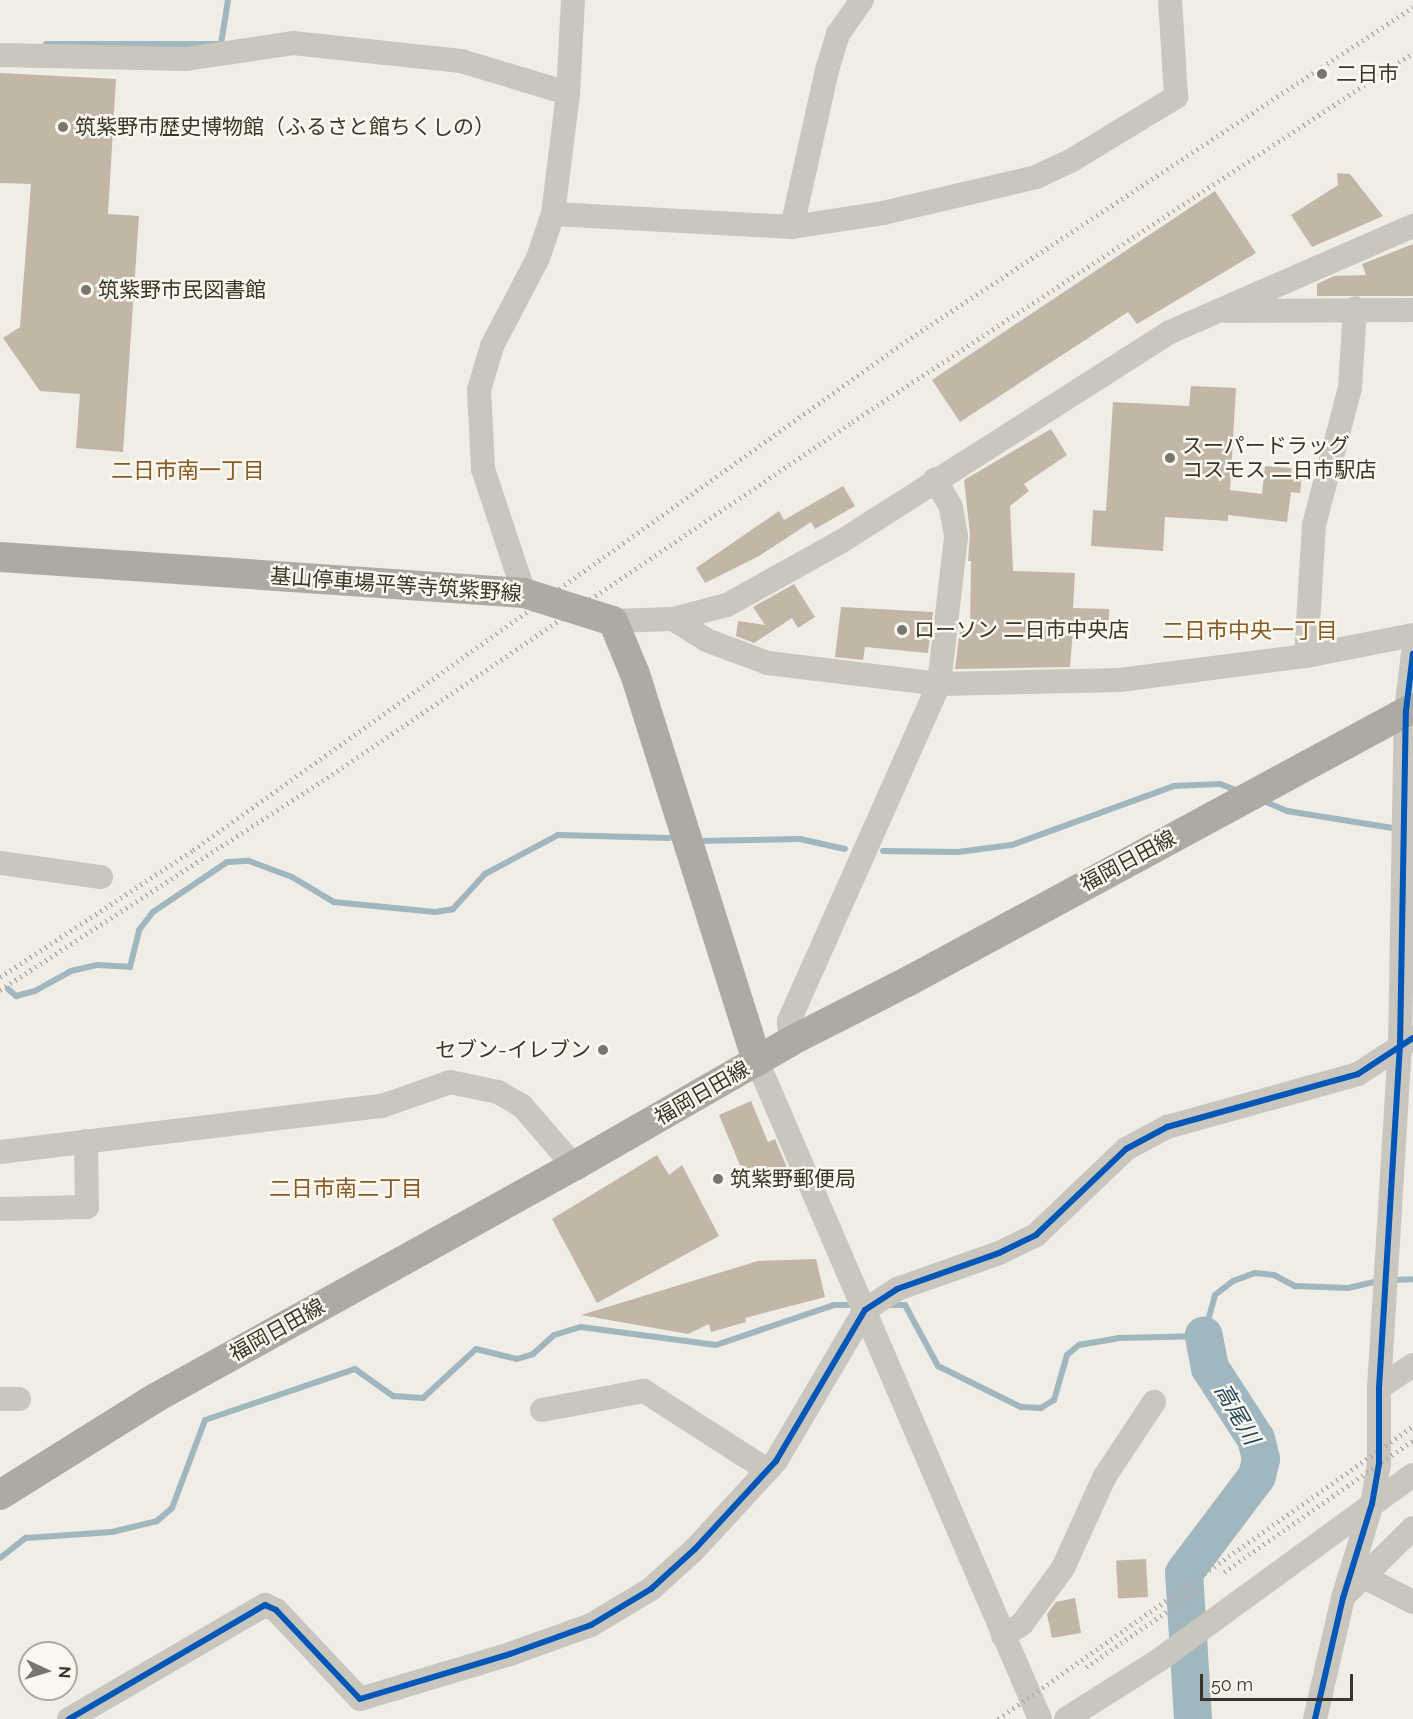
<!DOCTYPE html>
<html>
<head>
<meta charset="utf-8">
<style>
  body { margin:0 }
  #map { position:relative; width:1413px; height:1719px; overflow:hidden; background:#efede5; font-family:Raleway,"Noto Sans JP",sans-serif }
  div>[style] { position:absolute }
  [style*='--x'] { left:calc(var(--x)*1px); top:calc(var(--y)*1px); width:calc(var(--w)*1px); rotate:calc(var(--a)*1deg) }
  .stream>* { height:6px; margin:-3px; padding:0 3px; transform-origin:3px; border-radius:3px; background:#a1b7c0 }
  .river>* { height:38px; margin:-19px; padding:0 19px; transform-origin:19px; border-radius:19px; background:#a1b7c0 }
  .building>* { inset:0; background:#c2b7a7; transform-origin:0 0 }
  .minor>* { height:24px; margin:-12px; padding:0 12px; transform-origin:12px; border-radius:12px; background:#c9c6be }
  .major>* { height:30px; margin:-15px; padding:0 15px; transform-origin:15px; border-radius:15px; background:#aeaaa3 }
  .rail>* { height:4.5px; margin-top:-2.25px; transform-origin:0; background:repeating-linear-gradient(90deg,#b1aea8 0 1.5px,transparent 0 6px) }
  .cycleway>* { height:6px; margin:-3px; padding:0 3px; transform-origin:3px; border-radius:3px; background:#0057b8 }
  .dots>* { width:16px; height:16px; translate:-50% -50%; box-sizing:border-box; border:3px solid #faf8ee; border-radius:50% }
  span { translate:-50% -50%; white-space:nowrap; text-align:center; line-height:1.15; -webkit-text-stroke:5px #faf8ee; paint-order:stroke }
  .poi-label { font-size:21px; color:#3a342b }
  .left { translate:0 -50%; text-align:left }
  .right { translate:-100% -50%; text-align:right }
  .street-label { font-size:21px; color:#3a342b }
  .neighbourhood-label { font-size:22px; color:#885a25 }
  .water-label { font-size:22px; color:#21465c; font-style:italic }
  .north { position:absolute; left:18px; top:1641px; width:60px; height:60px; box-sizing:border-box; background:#faf8ee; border:2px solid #adaaa0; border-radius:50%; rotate:94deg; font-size:16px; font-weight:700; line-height:24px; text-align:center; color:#3a342b }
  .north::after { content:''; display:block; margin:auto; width:21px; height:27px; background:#79756c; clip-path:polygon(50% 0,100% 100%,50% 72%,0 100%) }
  .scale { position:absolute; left:1200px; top:1674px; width:153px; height:27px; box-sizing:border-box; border:3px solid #3a342b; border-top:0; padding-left:8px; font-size:18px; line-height:21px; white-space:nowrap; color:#3a342b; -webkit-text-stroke:4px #faf8ee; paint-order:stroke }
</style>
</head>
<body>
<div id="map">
  <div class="stream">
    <i style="--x:46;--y:44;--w:175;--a:0"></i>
    <i style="--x:221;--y:44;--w:45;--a:-81"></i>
    <i style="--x:1266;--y:802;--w:23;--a:23"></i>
    <i style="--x:1287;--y:811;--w:107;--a:9.1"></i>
    <i style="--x:700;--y:841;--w:100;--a:-1.1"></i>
    <i style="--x:800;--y:839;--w:46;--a:12.5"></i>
    <i style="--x:883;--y:851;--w:75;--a:0.8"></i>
    <i style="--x:958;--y:852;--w:54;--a:-7.4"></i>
    <i style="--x:1012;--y:845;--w:172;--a:-20"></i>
    <i style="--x:1174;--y:786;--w:46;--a:-2.5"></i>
    <i style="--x:1220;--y:784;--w:17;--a:21"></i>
    <i style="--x:8;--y:989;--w:11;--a:41"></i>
    <i style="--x:16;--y:996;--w:20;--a:-15"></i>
    <i style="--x:35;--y:991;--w:41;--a:-29.1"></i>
    <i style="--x:71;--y:971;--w:27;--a:-13"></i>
    <i style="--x:97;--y:965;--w:33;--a:3"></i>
    <i style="--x:130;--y:967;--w:38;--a:-76"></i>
    <i style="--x:139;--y:930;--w:23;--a:-52"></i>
    <i style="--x:153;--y:912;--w:89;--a:-34"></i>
    <i style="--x:227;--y:862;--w:22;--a:-3"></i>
    <i style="--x:249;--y:861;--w:46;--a:20.4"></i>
    <i style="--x:292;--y:877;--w:49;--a:30.8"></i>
    <i style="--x:334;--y:902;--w:101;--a:5.7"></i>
    <i style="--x:435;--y:912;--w:18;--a:-9"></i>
    <i style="--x:453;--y:909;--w:47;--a:-47.6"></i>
    <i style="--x:485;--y:874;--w:83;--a:-28.1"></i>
    <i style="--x:558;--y:835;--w:111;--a:1.5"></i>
    <i style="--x:1390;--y:1280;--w:23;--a:-2"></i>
    <i style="--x:888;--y:1305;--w:17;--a:0"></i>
    <i style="--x:905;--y:1305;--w:69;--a:61.6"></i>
    <i style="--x:938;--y:1366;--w:93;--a:26.3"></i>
    <i style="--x:1021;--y:1407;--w:20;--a:3"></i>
    <i style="--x:1041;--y:1408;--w:15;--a:-32"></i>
    <i style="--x:1054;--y:1400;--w:47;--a:-73.9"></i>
    <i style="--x:1067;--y:1355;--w:16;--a:-40"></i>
    <i style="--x:1079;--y:1345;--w:41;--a:-9.9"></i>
    <i style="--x:1119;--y:1338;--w:85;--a:-1.3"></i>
    <i style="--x:1204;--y:1336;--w:42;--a:-75"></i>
    <i style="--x:1215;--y:1295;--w:23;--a:-38"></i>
    <i style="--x:1233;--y:1281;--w:23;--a:-20"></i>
    <i style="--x:1255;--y:1273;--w:19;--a:6"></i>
    <i style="--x:1274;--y:1275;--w:24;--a:28"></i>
    <i style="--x:1295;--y:1286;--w:53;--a:2.2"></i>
    <i style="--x:1348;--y:1288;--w:32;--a:-13"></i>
    <i style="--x:0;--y:1558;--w:33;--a:-38"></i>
    <i style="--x:26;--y:1538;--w:86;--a:-4"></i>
    <i style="--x:112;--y:1532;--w:46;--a:-13.7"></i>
    <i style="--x:157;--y:1521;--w:20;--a:-41"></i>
    <i style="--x:172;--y:1508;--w:94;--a:-69.4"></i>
    <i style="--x:205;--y:1420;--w:158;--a:-18.8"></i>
    <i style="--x:355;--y:1369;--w:47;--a:35.4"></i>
    <i style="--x:393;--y:1396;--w:30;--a:4"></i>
    <i style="--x:423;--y:1398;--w:72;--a:-42.8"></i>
    <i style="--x:476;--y:1349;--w:42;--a:13.7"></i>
    <i style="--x:517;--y:1359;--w:17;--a:-17"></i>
    <i style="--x:533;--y:1354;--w:28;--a:-42"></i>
    <i style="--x:554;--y:1335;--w:28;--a:-17"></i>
    <i style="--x:581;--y:1327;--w:136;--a:7.6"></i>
    <i style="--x:716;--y:1345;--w:125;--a:-18.7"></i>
    <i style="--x:834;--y:1305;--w:23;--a:0"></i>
  </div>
  <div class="river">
    <i style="--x:1193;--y:1719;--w:146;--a:-93.5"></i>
    <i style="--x:1184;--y:1573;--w:121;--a:-53"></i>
    <i style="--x:1257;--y:1476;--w:17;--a:-77"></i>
    <i style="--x:1261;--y:1459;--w:21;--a:-104"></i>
    <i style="--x:1256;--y:1439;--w:85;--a:-122.9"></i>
    <i style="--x:1210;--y:1368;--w:33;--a:-101"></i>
  </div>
  <div class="building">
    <i style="clip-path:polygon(0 73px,116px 79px,108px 214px,139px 216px,123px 452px,76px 448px,80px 394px,40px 391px,3px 338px,20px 327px,31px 184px,0 183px)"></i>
    <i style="clip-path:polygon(1337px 173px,1350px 174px,1383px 216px,1312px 247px,1291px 215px,1338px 185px)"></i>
    <i style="clip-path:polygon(1215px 191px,1256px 253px,1137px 324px,1128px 312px,960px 422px,932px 380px)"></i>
    <i style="clip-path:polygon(1413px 244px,1413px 296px,1317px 296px,1317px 284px,1334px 276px,1366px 275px,1362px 264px)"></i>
    <i style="clip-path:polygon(1191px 386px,1236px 388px,1230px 490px,1262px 494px,1265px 466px,1292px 468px,1291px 472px,1302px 474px,1300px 493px,1291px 492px,1287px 522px,1228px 515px,1228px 521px,1165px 517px,1163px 551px,1091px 546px,1093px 510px,1106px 511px,1113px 402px,1189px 406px)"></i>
    <i style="clip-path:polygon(1051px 429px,1067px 455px,1024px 484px,1029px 491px,1010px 506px,1013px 571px,1075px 573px,1073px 608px,1109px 609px,1109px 630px,1073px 630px,1070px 667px,955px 669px,960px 630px,970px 631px,971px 561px,968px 561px,970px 534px,964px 480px)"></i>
    <i style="clip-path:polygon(843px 486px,855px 506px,815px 529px,811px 522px,759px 556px,705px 583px,696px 568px,779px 511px,784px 520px)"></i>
    <i style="clip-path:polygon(794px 584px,815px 617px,798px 628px,792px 618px,754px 643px,736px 636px,738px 621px,765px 625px,753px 607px)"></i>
    <i style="clip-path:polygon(841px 607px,933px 612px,928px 653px,865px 647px,863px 660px,835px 657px)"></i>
    <i style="clip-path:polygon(751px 1101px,768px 1142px,775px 1139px,788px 1170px,749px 1187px,719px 1115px)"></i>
    <i style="clip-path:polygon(657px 1155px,669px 1175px,682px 1165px,719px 1236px,597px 1303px,552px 1219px)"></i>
    <i style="clip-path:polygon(816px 1259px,825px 1297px,745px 1318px,746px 1322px,711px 1332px,709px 1324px,688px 1334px,581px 1315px,758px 1261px)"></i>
    <i style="left:1146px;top:1559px;width:38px;height:30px;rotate:87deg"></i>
    <i style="clip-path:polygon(1075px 1598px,1081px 1633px,1052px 1638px,1047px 1614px,1056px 1602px)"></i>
  </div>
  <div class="minor">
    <i style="--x:0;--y:55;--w:186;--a:1.2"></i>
    <i style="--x:186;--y:59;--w:108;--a:-8.5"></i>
    <i style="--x:293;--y:43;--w:169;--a:6.1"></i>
    <i style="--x:461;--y:61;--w:112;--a:16.7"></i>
    <i style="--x:553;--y:214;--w:239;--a:3.1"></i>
    <i style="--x:792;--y:227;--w:92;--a:-8.7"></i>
    <i style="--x:883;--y:213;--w:157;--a:-13.2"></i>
    <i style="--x:1036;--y:177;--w:40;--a:-25"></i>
    <i style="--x:1072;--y:160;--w:122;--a:-31.2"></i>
    <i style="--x:1176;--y:97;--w:97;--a:-93.5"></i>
    <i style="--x:792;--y:227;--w:161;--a:-77.4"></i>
    <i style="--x:827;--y:70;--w:38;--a:-73"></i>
    <i style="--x:838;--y:34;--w:42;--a:-54.8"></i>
    <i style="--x:1226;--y:311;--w:187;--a:-0.3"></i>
    <i style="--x:524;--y:593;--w:131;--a:-108.3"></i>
    <i style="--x:483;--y:469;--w:79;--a:-92.9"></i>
    <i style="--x:479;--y:390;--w:46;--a:-73.5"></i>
    <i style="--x:492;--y:346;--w:99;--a:-62.4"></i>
    <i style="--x:538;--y:258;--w:46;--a:-71.2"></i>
    <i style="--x:553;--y:214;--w:122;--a:-82.9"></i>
    <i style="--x:568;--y:93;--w:93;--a:-86.9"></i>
    <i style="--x:673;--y:619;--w:39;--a:32"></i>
    <i style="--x:706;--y:640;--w:66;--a:20.4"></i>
    <i style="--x:768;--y:663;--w:172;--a:7"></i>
    <i style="--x:939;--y:684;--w:181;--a:-1.3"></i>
    <i style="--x:1120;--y:680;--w:188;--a:-7.4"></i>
    <i style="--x:1306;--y:656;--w:109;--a:-11.1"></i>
    <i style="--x:613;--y:621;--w:60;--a:-1.9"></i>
    <i style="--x:673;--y:619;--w:56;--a:-14.5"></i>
    <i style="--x:727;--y:605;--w:132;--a:-29.1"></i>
    <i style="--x:842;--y:541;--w:389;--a:-32.5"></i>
    <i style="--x:1170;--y:332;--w:265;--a:-23.6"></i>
    <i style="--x:1306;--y:656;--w:131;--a:-86.5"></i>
    <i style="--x:1314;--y:525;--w:142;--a:-75.3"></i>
    <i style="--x:1350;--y:388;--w:80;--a:-86.4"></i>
    <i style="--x:0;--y:863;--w:102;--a:7.9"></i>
    <i style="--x:791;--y:1041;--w:20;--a:-96"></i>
    <i style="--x:789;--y:1021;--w:369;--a:-66"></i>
    <i style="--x:939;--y:684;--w:149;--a:-83.4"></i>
    <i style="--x:956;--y:536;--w:29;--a:-100"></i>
    <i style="--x:951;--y:507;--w:32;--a:-120"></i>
    <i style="--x:757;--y:1061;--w:716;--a:66.73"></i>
    <i style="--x:0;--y:1152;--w:385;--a:-6.9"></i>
    <i style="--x:382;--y:1106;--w:72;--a:-19.4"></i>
    <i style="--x:450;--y:1082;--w:49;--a:11.8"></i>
    <i style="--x:498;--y:1092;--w:28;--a:30"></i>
    <i style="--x:522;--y:1106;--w:79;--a:49.1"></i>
    <i style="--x:0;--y:1209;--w:87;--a:-1.3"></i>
    <i style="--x:87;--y:1207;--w:66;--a:-90.9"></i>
    <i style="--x:1379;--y:1388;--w:41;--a:-34.1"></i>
    <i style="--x:0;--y:1399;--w:19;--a:0"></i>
    <i style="--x:542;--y:1410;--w:104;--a:-10.6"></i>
    <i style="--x:644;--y:1391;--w:146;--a:32.7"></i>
    <i style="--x:1364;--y:1577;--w:55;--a:27"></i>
    <i style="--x:1344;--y:1596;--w:97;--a:-44.6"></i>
    <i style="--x:1003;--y:1636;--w:22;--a:-32"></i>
    <i style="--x:1022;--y:1624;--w:69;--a:-53.8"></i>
    <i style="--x:1063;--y:1568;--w:101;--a:-65.5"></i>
    <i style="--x:1105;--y:1476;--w:89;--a:-56.5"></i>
    <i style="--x:69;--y:1719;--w:227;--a:-30.2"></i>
    <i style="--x:265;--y:1605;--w:12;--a:24"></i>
    <i style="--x:276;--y:1610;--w:122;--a:46.7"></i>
    <i style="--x:360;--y:1699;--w:157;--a:-16.7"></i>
    <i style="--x:510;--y:1654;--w:86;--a:-19.7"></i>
    <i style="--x:591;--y:1625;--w:70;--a:-31"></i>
    <i style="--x:651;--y:1589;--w:59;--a:-42.3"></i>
    <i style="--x:695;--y:1549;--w:120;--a:-47.4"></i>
    <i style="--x:776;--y:1461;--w:175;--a:-59.5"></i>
    <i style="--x:865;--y:1310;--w:38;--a:-33"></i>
    <i style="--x:897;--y:1289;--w:108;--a:-19.4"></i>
    <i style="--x:999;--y:1253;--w:41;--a:-25.9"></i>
    <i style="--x:1036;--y:1235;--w:124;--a:-43.7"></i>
    <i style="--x:1126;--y:1149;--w:47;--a:-28.2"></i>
    <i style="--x:1167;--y:1127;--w:198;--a:-15.5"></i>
    <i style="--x:1358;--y:1074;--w:66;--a:-33.2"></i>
    <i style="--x:1066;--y:1719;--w:110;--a:-32.4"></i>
    <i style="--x:1159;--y:1660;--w:314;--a:-36.1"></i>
    <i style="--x:1315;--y:1719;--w:124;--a:-77"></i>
    <i style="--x:1343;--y:1598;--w:98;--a:-72.9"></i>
    <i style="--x:1372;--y:1504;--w:41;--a:-80.1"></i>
    <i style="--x:1379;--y:1464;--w:76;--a:-90"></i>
    <i style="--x:1379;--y:1388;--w:343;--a:-86.5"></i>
    <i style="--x:1400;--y:1046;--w:335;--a:-89"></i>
    <i style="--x:1406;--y:711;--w:58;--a:-83.1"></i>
  </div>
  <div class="major">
    <i style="--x:0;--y:557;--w:525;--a:3.93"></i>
    <i style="--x:524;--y:593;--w:93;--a:17.5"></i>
    <i style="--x:613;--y:621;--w:57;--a:67.5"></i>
    <i style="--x:635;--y:674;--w:406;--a:72.5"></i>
    <i style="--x:0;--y:1495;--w:185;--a:-32"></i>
    <i style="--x:157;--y:1397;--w:477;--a:-29"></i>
    <i style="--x:574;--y:1166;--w:250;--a:-29.9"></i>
    <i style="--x:791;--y:1041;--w:130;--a:-27"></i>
    <i style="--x:907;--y:982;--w:575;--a:-28.44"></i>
  </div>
  <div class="rail">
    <i style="--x:0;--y:977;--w:231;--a:-33.3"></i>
    <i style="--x:193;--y:850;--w:876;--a:-35.52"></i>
    <i style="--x:906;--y:341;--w:607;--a:-33.38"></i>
    <i style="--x:0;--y:990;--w:384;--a:-33"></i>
    <i style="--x:322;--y:781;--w:640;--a:-34.11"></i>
    <i style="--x:852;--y:422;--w:671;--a:-33.34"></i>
    <i style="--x:1224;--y:1572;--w:231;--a:-34.9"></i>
    <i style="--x:1086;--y:1667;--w:135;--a:-34.4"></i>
    <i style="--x:998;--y:1719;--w:508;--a:-35.22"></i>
  </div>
  <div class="cycleway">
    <i style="--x:69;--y:1719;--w:227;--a:-30.2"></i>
    <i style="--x:265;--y:1605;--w:12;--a:24"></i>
    <i style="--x:276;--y:1610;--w:122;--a:46.7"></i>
    <i style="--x:360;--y:1699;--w:157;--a:-16.7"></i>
    <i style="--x:510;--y:1654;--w:86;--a:-19.7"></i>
    <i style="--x:591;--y:1625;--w:70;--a:-31"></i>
    <i style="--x:651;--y:1589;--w:59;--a:-42.3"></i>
    <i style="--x:695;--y:1549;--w:120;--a:-47.4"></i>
    <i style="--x:776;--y:1461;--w:175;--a:-59.5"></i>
    <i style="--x:865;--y:1310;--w:38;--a:-33"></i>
    <i style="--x:897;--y:1289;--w:108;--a:-19.4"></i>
    <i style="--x:999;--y:1253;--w:41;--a:-25.9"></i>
    <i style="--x:1036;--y:1235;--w:124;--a:-43.7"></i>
    <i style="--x:1126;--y:1149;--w:47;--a:-28.2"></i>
    <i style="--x:1167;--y:1127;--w:198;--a:-15.5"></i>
    <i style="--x:1358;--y:1074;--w:66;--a:-33.2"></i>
    <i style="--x:1315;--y:1719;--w:124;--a:-77"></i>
    <i style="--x:1343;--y:1598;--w:98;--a:-72.9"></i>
    <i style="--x:1372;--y:1504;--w:41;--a:-80.1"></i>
    <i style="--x:1379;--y:1464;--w:76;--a:-90"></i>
    <i style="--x:1379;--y:1388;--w:343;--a:-86.5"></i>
    <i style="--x:1400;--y:1046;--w:335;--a:-89"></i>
    <i style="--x:1406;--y:711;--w:58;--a:-83.1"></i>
  </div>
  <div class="dots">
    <i style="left:1322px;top:74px;background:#79756c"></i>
    <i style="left:63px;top:127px;background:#79756c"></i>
    <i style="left:86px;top:290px;background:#79756c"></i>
    <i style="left:1170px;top:458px;background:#79756c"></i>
    <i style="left:902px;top:630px;background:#79756c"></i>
    <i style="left:603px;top:1050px;background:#79756c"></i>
    <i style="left:718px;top:1179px;background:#79756c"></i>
  </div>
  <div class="poi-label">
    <span class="left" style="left:1336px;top:74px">二日市</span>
    <span class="left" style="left:75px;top:127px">筑紫野市歴史博物館（ふるさと館ちくしの）</span>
    <span class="left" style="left:98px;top:290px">筑紫野市民図書館</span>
    <span class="left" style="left:1182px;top:458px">スーパードラッグ<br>コスモス 二日市駅店</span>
    <span class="left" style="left:914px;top:630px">ローソン 二日市中央店</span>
    <span class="right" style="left:591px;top:1050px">セブン-イレブン</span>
    <span class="left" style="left:730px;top:1179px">筑紫野郵便局</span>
  </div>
  <div class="street-label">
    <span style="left:396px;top:585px;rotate:4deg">基山停車場平等寺筑紫野線</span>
    <span style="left:1128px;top:861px;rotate:-28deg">福岡日田線</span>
    <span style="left:702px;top:1093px;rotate:-30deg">福岡日田線</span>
    <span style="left:277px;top:1330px;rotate:-29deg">福岡日田線</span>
  </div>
  <div class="neighbourhood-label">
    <span style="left:188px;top:471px">二日市南一丁目</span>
    <span style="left:1250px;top:631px">二日市中央一丁目</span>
    <span style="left:346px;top:1189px">二日市南二丁目</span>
  </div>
  <div class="water-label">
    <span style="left:1237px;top:1414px;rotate:60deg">高尾川</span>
  </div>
  <div class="north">N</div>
  <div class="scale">50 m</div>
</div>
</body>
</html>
